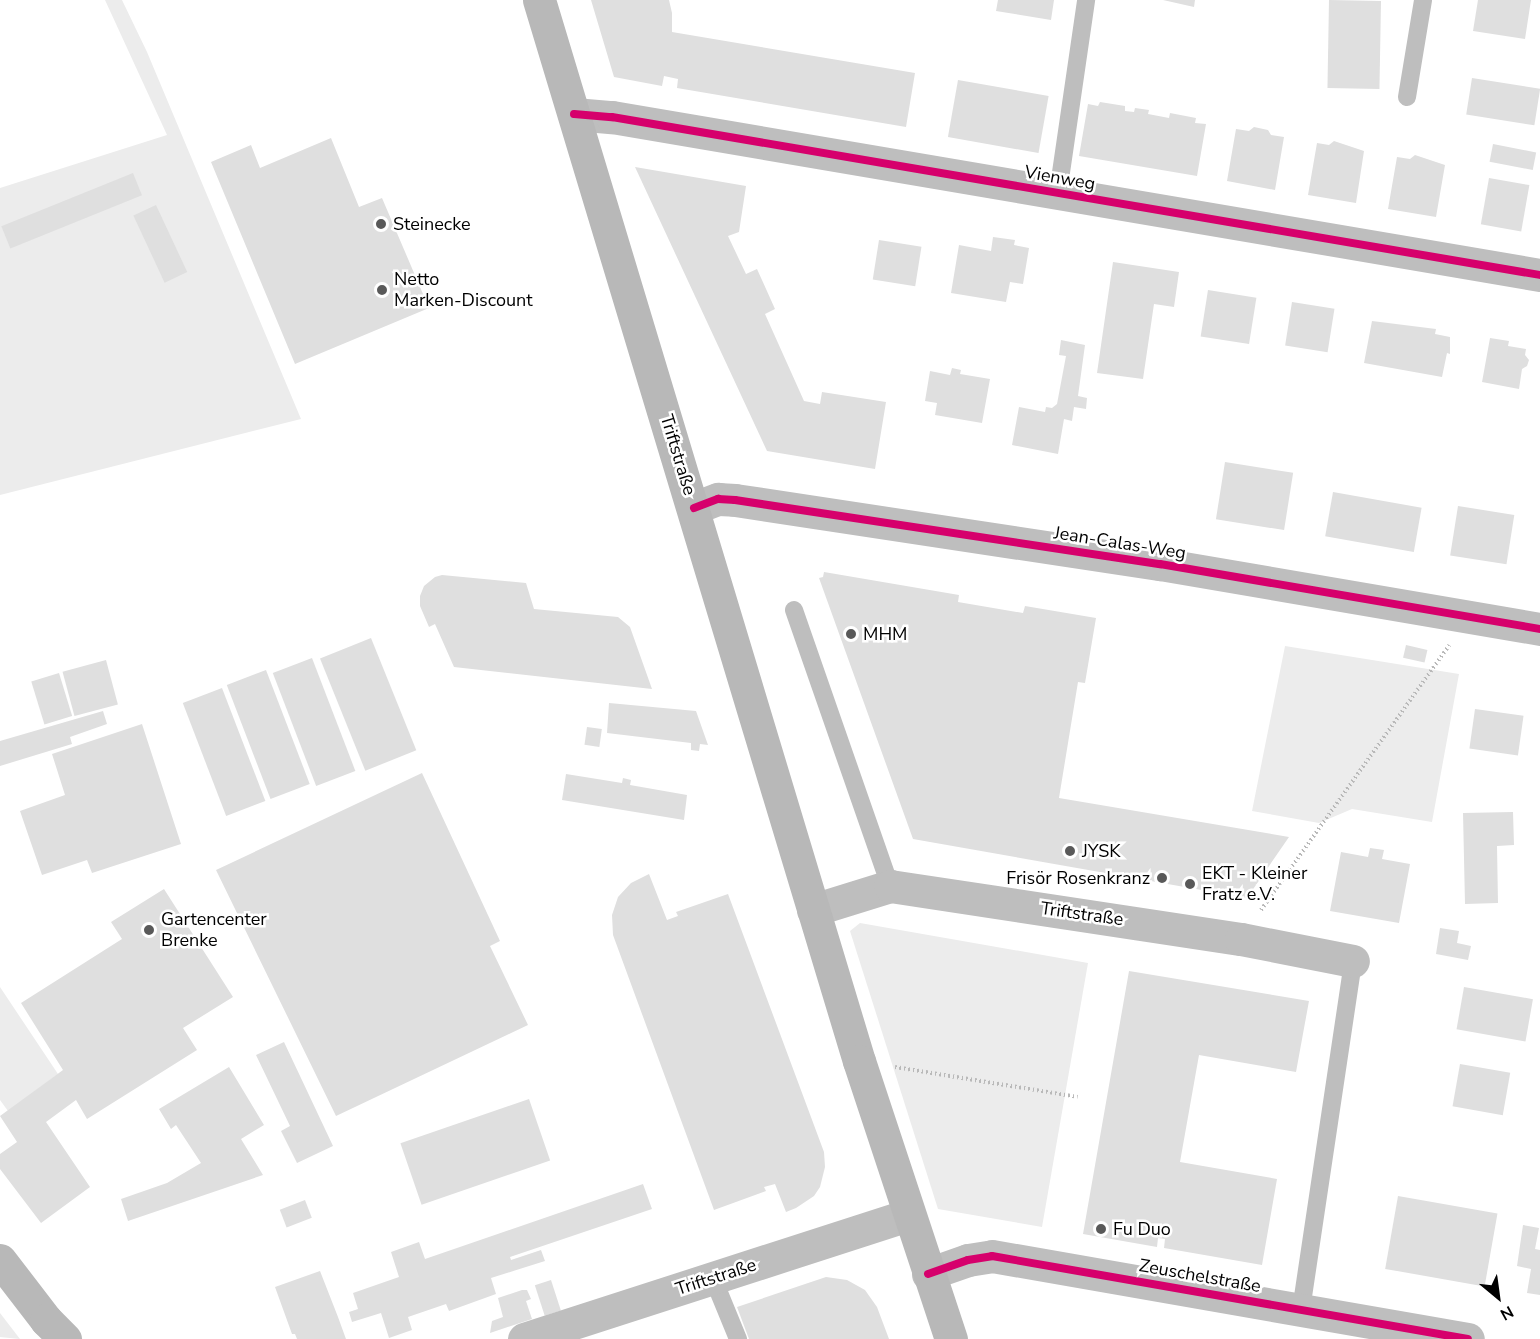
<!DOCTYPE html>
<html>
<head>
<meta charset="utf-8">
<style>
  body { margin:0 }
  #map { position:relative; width:1540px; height:1339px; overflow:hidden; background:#fff; font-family:"Nunito Sans",sans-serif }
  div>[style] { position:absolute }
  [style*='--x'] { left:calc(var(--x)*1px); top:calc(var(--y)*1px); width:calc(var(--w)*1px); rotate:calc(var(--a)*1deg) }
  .green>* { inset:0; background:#ececec }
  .building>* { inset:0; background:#dfdfdf; transform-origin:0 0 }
  .path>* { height:4px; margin-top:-2px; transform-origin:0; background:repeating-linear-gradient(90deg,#b9b9b9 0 1.5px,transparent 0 4.5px) }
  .service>* { height:18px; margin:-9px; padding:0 9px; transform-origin:9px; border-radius:9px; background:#bebebe }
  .minor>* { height:33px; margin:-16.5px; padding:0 16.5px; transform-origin:16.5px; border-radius:16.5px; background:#bebebe }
  .secondary>* { height:33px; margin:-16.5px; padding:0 16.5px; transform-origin:16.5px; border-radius:16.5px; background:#b8b8b8 }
  .cycleway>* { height:8px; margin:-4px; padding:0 4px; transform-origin:4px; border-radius:4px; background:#d6006c }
  .dots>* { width:16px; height:16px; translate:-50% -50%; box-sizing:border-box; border:3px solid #fff; border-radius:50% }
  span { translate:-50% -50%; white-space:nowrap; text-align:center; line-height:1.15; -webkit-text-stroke:5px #fff; paint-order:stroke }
  .street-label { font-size:18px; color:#000 }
  .poi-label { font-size:18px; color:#000 }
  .left { translate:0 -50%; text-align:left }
  .right { translate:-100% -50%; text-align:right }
  .north { position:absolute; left:1468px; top:1267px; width:60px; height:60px; -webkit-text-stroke:4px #fff; paint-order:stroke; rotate:151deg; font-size:16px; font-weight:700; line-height:24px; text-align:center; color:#000 }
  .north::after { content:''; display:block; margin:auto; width:21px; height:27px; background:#000; clip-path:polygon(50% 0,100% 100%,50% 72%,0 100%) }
</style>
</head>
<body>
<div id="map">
  <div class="green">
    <i style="clip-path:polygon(105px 0,122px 0,147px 52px,301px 419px,0 495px,0 188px,167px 135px)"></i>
    <i style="clip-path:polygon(1285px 646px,1459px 674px,1432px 822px,1352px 809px,1319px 823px,1252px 811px)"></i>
    <i style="clip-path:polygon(860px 923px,1088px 963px,1042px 1227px,938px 1209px,850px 931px)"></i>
    <i style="clip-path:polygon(0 987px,58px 1074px,8px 1111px,0 1100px)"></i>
    <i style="clip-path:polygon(0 1313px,20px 1339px,0 1337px)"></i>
  </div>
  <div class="building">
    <i style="clip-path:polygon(591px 0,669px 0,672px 13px,672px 32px,915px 73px,906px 127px,677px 88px,678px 79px,664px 76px,662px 86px,614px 77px)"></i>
    <i style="clip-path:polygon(998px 0,1054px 0,1051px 20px,996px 11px)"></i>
    <i style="clip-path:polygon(1163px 0,1195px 0,1194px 7px)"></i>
    <i style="left:1329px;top:0;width:52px;height:88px;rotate:1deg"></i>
    <i style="clip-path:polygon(1478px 0,1531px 0,1525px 39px,1473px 31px)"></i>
    <i style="left:1472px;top:78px;width:69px;height:37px;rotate:9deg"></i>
    <i style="left:958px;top:80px;width:92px;height:58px;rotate:10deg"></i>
    <i style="clip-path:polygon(1100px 102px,1125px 106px,1125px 111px,1134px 112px,1135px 108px,1149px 110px,1148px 114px,1169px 118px,1170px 113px,1196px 118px,1195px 123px,1206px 124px,1197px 176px,1079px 156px,1088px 104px,1098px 106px)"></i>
    <i style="clip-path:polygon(1254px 127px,1268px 130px,1271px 135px,1284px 137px,1275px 190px,1227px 181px,1236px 129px,1249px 131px)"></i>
    <i style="clip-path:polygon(331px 138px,359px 207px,382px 198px,429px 308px,295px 364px,211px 162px,251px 145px,260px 168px)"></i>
    <i style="clip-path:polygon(1334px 141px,1364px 151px,1356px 203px,1308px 195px,1317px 143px,1329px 145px)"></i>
    <i style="left:1493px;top:144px;width:44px;height:18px;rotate:11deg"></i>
    <i style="clip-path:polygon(1415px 155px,1445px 165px,1436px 217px,1388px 209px,1397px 157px,1410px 159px)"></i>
    <i style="clip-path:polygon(635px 167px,746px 186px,739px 232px,728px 236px,746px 274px,757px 269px,775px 309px,765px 314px,804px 401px,820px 404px,822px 392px,886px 402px,875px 469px,767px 451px)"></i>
    <i style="left:133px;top:173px;width:24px;height:142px;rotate:68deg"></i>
    <i style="left:1489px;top:178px;width:41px;height:47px;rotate:10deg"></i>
    <i style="left:156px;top:205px;width:74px;height:25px;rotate:65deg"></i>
    <i style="clip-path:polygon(993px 237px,1015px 240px,1014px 245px,1029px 248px,1023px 284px,1010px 282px,1006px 302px,951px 293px,959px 245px,991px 251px)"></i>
    <i style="left:879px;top:240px;width:43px;height:40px;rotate:9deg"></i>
    <i style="clip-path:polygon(1113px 262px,1179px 272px,1174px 307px,1154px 304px,1143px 379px,1097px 373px)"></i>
    <i style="left:1208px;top:290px;width:49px;height:47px;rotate:9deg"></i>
    <i style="left:1292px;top:302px;width:43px;height:44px;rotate:9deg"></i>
    <i style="clip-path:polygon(1372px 321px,1436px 329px,1435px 334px,1450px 337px,1450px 354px,1447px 353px,1442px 377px,1364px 363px)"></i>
    <i style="clip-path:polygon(1490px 338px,1509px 341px,1508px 346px,1526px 349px,1525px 355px,1529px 360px,1527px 366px,1522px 369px,1519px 389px,1482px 382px)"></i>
    <i style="clip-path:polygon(1061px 340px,1085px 345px,1078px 396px,1087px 398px,1086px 409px,1074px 407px,1072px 421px,1064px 419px,1058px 454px,1012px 445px,1019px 407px,1045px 412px,1046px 407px,1052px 408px,1057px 404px,1066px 356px,1059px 355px)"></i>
    <i style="clip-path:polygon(952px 368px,961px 370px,960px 374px,990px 379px,982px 423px,935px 415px,937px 403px,925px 401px,930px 371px,950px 375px)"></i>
    <i style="left:1225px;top:462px;width:69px;height:58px;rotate:9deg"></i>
    <i style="left:1333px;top:492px;width:90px;height:45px;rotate:10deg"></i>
    <i style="left:1458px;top:506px;width:57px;height:50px;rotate:9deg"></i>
    <i style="clip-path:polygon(824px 572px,959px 595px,958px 602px,1023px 613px,1025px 606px,1096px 618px,1085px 683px,1078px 682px,1059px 798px,1289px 837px,1247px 898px,913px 839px,819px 578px,823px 577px)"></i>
    <i style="clip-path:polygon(442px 575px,526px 583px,534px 609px,618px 617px,630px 627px,652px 689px,454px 667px,435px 624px,429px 627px,420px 606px,420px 596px,424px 586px,435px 577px)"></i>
    <i style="left:371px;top:638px;width:121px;height:55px;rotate:68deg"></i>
    <i style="left:1406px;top:645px;width:22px;height:13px;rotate:13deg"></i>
    <i style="left:312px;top:658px;width:121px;height:42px;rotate:69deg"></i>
    <i style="left:106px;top:660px;width:46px;height:45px;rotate:75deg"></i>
    <i style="left:266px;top:670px;width:122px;height:42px;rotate:69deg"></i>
    <i style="left:59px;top:673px;width:45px;height:29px;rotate:73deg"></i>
    <i style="left:222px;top:688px;width:121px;height:42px;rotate:69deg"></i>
    <i style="clip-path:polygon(609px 703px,696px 711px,708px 745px,700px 744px,699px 751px,691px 750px,691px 743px,607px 733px)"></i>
    <i style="left:1475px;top:709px;width:49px;height:40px;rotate:8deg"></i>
    <i style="clip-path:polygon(103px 711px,107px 724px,70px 737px,72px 744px,0 766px,0 741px)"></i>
    <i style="clip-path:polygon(142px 724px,181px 844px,92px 873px,87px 860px,42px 875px,20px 811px,65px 795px,52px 754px)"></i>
    <i style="left:587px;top:727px;width:15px;height:18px;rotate:8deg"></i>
    <i style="clip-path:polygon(422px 773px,500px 941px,490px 946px,528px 1025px,336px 1116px,216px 870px)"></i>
    <i style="clip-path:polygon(566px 774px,622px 783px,623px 778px,631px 780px,630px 785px,687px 795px,684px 820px,562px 800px)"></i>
    <i style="clip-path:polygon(1513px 812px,1514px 845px,1497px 846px,1498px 903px,1465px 904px,1463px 813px)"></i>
    <i style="clip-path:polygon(1370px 848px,1384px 850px,1382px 859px,1410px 864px,1399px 923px,1330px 911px,1341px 852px,1368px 857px)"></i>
    <i style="clip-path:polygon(649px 874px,667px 920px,678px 916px,676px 912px,728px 894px,824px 1152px,825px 1167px,820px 1187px,814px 1196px,796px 1208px,786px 1212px,775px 1184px,764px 1187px,766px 1191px,714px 1210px,613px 935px,612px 915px,618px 897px,631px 883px)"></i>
    <i style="clip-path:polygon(164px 889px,233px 997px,183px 1028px,197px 1050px,87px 1119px,76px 1100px,46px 1122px,90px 1187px,41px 1223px,0 1169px,0 1154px,17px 1142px,0 1116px,63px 1070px,21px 1003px,122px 939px,111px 922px)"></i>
    <i style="clip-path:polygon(1440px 928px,1459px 931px,1457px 943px,1471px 946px,1468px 960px,1436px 954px)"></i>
    <i style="clip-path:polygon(1129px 971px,1309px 1001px,1296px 1072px,1199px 1055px,1180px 1162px,1277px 1179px,1262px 1265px,1164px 1248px,1165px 1239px,1158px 1238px,1157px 1247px,1083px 1234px)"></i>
    <i style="left:1464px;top:987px;width:70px;height:43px;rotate:10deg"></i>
    <i style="clip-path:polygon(284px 1042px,333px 1146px,297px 1163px,281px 1131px,290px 1126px,256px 1055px)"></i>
    <i style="left:1460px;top:1064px;width:51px;height:43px;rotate:10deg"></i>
    <i style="clip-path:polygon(229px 1067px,264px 1125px,241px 1139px,263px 1175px,128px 1221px,121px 1199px,167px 1183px,201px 1163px,176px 1125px,171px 1129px,159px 1109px)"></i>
    <i style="left:529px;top:1099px;width:65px;height:136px;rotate:71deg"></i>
    <i style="clip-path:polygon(643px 1184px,652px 1209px,510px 1257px,511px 1260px,541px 1250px,545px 1261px,491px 1278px,496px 1294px,449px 1311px,446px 1304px,408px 1317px,412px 1330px,389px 1338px,381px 1313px,352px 1322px,349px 1312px,358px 1309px,353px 1293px,399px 1277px,391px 1252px,419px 1242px,425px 1259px)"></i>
    <i style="left:1398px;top:1196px;width:101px;height:74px;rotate:10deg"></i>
    <i style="left:305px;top:1200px;width:19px;height:27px;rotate:69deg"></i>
    <i style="clip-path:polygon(1523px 1225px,1539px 1228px,1535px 1249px,1540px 1250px,1540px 1295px,1527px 1293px,1531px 1269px,1517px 1266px)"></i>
    <i style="clip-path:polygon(320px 1271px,338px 1317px,346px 1339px,297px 1339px,295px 1334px,292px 1334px,275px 1287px)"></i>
    <i style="clip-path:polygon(826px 1277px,847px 1280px,865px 1290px,877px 1307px,889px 1339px,749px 1339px,737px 1307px)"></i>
    <i style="left:551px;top:1280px;width:32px;height:17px;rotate:72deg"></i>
    <i style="clip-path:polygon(522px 1290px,527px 1290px,531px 1299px,526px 1301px,532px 1319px,490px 1333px,492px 1321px,503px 1317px,498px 1298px)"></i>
  </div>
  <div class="path">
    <i style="--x:1261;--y:910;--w:325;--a:-54.6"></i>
    <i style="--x:895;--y:1067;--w:185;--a:9.3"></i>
  </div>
  <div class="service">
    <i style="--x:1407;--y:97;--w:98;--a:-80.6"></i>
    <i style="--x:1058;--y:193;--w:195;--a:-81.7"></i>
    <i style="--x:794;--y:610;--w:292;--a:70.8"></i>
    <i style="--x:713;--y:1278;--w:66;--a:67.7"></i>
    <i style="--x:1301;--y:1310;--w:353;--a:-81.5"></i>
  </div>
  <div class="minor">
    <i style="--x:574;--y:114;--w:38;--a:5"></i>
    <i style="--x:612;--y:117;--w:941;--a:9.66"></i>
    <i style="--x:694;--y:508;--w:26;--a:-21"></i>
    <i style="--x:718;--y:499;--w:17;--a:3"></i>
    <i style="--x:735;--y:500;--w:430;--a:8.6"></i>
    <i style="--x:1160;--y:564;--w:386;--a:9.7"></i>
    <i style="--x:813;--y:910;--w:81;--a:-17.3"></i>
    <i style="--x:890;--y:886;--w:355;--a:8.6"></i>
    <i style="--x:1241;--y:939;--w:114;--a:11.1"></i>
    <i style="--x:928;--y:1274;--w:42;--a:-19.3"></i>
    <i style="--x:968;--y:1260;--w:24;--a:-9"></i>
    <i style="--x:992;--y:1256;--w:483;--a:9.9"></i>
    <i style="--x:524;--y:1339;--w:404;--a:-17.9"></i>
  </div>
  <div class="secondary">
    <i style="--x:539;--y:0;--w:1108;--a:73.22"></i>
    <i style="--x:859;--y:1061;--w:293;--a:71.7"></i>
    <i style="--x:0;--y:1260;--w:76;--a:52.5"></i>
    <i style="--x:46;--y:1320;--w:27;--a:45"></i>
  </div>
  <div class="cycleway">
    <i style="--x:574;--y:114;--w:38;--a:5"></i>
    <i style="--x:612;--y:117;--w:941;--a:9.66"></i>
    <i style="--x:694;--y:508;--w:26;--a:-21"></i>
    <i style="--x:718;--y:499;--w:17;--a:3"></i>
    <i style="--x:735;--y:500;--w:430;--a:8.6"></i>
    <i style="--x:1160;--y:564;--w:386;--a:9.7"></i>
    <i style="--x:928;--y:1274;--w:42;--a:-19.3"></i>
    <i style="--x:968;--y:1260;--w:24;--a:-9"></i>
    <i style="--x:992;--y:1256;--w:483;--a:9.9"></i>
  </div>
  <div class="dots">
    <i style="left:381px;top:224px;background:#595959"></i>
    <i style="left:382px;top:290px;background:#595959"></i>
    <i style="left:851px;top:634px;background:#595959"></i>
    <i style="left:1070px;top:851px;background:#595959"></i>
    <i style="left:1162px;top:878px;background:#595959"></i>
    <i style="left:1190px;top:884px;background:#595959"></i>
    <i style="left:149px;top:930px;background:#595959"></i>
    <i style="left:1101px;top:1229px;background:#595959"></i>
  </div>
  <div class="street-label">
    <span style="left:1060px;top:178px;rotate:10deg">Vienweg</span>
    <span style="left:678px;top:455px;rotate:73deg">Triftstraße</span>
    <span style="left:1120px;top:543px;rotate:9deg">Jean-Calas-Weg</span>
    <span style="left:1082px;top:914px;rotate:8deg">Triftstraße</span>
    <span style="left:1200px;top:1276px;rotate:10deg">Zeuschelstraße</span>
    <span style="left:716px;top:1277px;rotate:-18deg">Triftstraße</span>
  </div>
  <div class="poi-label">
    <span class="left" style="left:393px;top:224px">Steinecke</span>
    <span class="left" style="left:394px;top:290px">Netto<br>Marken-Discount</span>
    <span class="left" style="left:863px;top:634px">MHM</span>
    <span class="left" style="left:1082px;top:851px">JYSK</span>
    <span class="left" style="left:1202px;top:884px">EKT - Kleiner<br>Fratz e.V.</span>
    <span class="right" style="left:1150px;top:878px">Frisör Rosenkranz</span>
    <span class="left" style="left:161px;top:930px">Gartencenter<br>Brenke</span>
    <span class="left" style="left:1113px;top:1229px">Fu Duo</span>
  </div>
  <div class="north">N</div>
</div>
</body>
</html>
